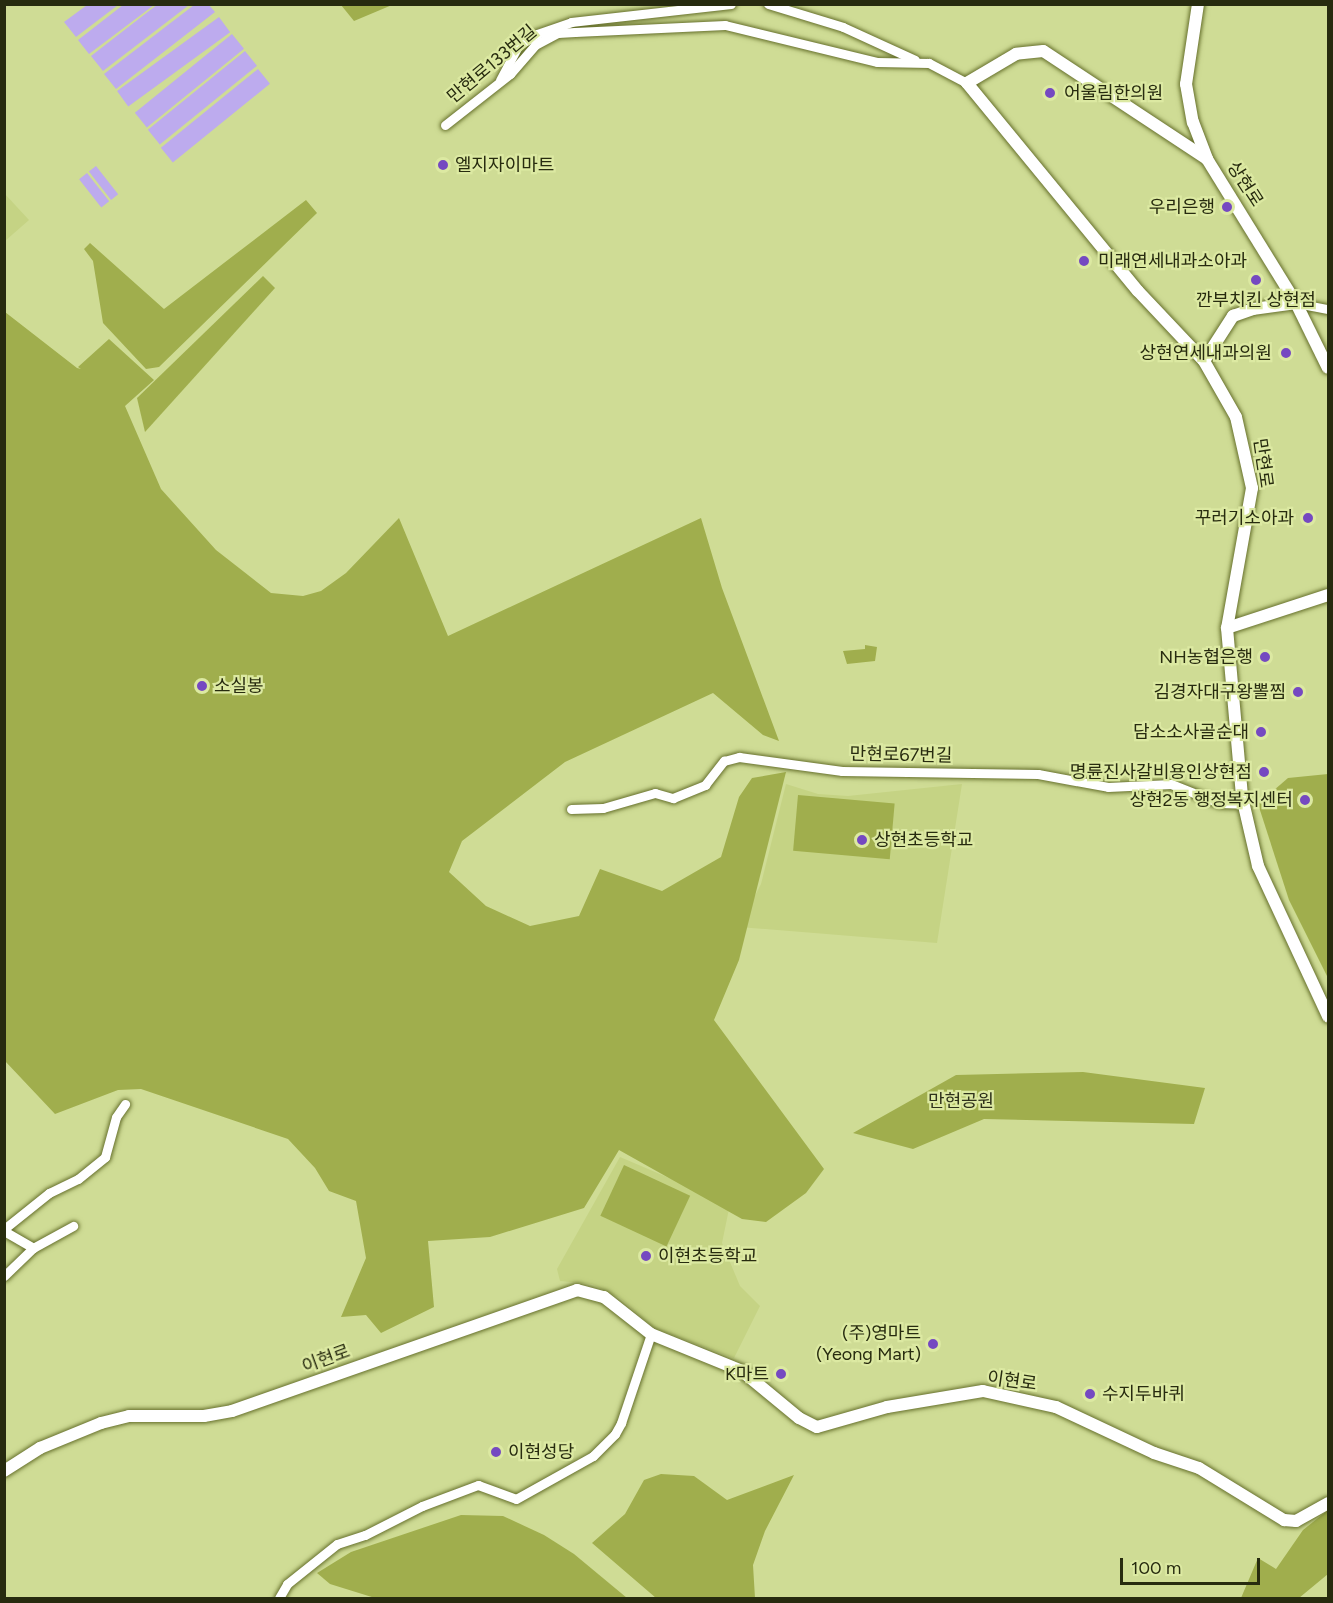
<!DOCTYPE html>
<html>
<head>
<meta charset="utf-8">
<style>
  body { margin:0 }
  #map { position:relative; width:1333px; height:1603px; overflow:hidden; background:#cfdc95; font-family:Figtree,"Noto Sans KR",sans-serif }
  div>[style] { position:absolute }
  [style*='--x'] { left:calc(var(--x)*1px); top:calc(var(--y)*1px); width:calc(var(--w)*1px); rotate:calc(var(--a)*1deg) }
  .built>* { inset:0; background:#c5d384 }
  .green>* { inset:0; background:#a0ae4d; transform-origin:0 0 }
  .water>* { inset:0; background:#bdabee; transform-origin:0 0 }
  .roads { filter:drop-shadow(0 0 2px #66702c) drop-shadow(0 0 2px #66702c) }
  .minor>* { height:9px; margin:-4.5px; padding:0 4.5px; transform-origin:4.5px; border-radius:4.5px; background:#fff }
  .tertiary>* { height:12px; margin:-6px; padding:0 6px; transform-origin:6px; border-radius:6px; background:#fff }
  .dots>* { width:16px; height:16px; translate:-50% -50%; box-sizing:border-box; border:3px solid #dce9a2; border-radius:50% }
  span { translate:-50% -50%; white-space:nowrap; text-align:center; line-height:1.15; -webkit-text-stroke:4.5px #dce9a2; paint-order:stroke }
  .street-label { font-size:18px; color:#272b0f }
  .poi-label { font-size:18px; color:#272b0f }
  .left { translate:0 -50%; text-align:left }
  .right { translate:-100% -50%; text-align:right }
  .park-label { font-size:18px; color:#2e311b }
  .frame { position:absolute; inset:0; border:6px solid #272b0f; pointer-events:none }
  .scale { position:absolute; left:1120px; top:1558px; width:140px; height:27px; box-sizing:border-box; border:3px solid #272b0f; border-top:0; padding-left:8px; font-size:18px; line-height:21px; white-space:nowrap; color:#272b0f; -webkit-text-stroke:4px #dce9a2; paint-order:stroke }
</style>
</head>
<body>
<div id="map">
  <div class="built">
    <i style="clip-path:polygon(4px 193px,29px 220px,5px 241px,4px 241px)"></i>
    <i style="clip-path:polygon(786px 784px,818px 794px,848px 796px,962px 784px,937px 943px,739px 927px,761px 884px)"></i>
    <i style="clip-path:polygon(620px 1157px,730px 1204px,722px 1243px,740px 1286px,760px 1306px,734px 1358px,654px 1328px,620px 1298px,592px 1284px,560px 1281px,557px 1269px)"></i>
  </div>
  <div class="green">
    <i style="clip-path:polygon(341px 5px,392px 5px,354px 21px)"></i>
    <i style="clip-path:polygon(306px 200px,317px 213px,159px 367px,146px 369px,103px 323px,93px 261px,84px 249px,90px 243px,164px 309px)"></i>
    <i style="clip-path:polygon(263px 276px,275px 288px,145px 432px,137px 398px)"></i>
    <i style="clip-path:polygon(5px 312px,77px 368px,81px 369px,78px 367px,109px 339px,154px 380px,125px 406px,161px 489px,216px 550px,271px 593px,303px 596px,321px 591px,346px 573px,399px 518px,448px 636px,701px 518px,722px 588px,779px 741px,763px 735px,713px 693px,565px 762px,462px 841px,449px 872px,486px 906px,530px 926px,579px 916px,600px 869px,662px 891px,721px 857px,739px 797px,752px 778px,786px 772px,739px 960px,714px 1020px,824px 1169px,806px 1193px,766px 1222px,742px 1219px,619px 1150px,584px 1208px,490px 1237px,428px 1241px,434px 1307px,381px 1333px,366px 1315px,341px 1317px,366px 1258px,356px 1201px,329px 1191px,315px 1168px,288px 1139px,141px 1089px,118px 1090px,55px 1114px,5px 1061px)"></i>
    <i style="clip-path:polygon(865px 645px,877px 647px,875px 661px,847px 664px,843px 651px,865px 649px)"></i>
    <i style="clip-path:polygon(1328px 774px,1328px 978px,1289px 900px,1258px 804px,1288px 778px)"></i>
    <i style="left:798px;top:795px;width:97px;height:56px;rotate:5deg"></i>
    <i style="clip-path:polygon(1083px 1072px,1205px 1088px,1194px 1124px,984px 1119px,913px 1149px,853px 1133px,956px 1075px)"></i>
    <i style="left:624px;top:1165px;width:73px;height:56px;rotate:25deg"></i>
    <i style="clip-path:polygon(661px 1474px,694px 1476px,727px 1500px,794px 1475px,765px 1531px,753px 1565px,755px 1598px,656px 1598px,592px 1543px,625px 1514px,644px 1480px)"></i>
    <i style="clip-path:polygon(1328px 1510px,1328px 1574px,1299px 1598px,1241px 1598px,1258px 1558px,1276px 1569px,1303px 1530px)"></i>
    <i style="clip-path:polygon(461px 1515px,503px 1516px,544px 1535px,574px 1554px,627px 1598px,375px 1598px,330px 1584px,317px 1573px,351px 1552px)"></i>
  </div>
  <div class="water">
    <i style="clip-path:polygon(158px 4px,189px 5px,103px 71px,91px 56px)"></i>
    <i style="clip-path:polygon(87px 5px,118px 5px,76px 37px,64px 22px)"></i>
    <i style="clip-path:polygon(123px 5px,154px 5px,89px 54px,78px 40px)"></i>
    <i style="clip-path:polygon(194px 5px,209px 5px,215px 12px,116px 89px,104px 74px)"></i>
    <i style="left:219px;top:17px;width:19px;height:126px;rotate:54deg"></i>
    <i style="left:232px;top:34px;width:19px;height:125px;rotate:51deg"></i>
    <i style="left:245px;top:51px;width:19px;height:125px;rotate:51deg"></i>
    <i style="left:258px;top:69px;width:19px;height:125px;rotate:51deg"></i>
    <i style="left:96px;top:166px;width:36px;height:9px;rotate:52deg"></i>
    <i style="left:87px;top:173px;width:36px;height:10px;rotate:52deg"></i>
  </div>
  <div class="roads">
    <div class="minor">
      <i style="--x:768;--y:4;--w:78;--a:17"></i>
      <i style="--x:843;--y:27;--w:79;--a:24.6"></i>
      <i style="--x:500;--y:80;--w:40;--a:-62"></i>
      <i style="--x:519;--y:45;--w:21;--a:-31"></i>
      <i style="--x:537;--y:34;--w:36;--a:-19"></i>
      <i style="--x:571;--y:22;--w:161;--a:-6.4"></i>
      <i style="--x:445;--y:125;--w:83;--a:-38.1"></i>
      <i style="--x:510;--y:74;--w:38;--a:-49"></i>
      <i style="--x:535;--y:45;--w:26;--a:-28"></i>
      <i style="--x:558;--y:33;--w:17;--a:-3"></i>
      <i style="--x:575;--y:32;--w:150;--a:-2.7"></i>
      <i style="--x:725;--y:25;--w:156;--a:13.7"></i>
      <i style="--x:877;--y:62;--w:52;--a:1.1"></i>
      <i style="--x:929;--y:63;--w:43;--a:27.8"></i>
      <i style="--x:1296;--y:303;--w:33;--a:11"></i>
      <i style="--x:571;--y:809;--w:32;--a:-2"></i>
      <i style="--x:603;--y:808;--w:54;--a:-16.1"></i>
      <i style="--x:655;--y:793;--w:19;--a:16"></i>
      <i style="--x:673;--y:798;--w:35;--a:-22"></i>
      <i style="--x:705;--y:785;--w:31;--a:-52"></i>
      <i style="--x:724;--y:761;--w:16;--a:-15"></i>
      <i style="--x:739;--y:757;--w:104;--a:7.7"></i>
      <i style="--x:842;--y:771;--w:196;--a:0.9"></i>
      <i style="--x:1038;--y:774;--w:71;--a:10.5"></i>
      <i style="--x:1108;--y:787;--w:63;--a:-2.7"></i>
      <i style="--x:1171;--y:784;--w:52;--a:21.6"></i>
      <i style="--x:1219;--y:803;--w:25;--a:2"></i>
      <i style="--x:4;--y:1229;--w:58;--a:-38.7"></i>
      <i style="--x:49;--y:1193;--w:32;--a:-26"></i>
      <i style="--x:78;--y:1179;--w:35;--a:-39"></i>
      <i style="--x:105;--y:1157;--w:41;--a:-74.6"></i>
      <i style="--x:116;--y:1117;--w:16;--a:-55"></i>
      <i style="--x:4;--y:1231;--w:34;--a:30"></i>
      <i style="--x:4;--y:1276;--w:40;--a:-44"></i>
      <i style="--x:33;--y:1248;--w:46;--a:-28.8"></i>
      <i style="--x:279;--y:1598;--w:16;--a:-60"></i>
      <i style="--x:287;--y:1584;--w:64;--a:-38.7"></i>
      <i style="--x:337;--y:1544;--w:29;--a:-18"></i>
      <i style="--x:365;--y:1535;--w:64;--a:-27"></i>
      <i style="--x:422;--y:1506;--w:60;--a:-20.6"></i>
      <i style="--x:478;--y:1485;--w:40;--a:20.2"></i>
      <i style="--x:516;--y:1499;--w:88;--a:-29.2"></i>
      <i style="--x:593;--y:1456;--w:31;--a:-45"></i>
      <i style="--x:615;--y:1434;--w:13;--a:-61"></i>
      <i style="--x:621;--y:1423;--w:94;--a:-71.4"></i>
    </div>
    <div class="tertiary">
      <i style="--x:1198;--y:4;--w:81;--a:98.5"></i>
      <i style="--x:1186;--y:84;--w:39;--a:80"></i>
      <i style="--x:1193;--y:122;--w:40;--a:69"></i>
      <i style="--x:1207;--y:159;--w:169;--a:58.3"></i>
      <i style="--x:1296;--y:303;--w:72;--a:63.8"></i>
      <i style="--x:1207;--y:159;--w:196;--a:-146.6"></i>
      <i style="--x:1043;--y:51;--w:27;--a:174"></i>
      <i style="--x:1016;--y:54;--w:57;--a:149.4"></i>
      <i style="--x:967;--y:83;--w:269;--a:50.6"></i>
      <i style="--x:1138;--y:291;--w:96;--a:46.7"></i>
      <i style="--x:1204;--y:361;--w:64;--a:60.3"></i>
      <i style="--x:1236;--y:417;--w:73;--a:77.3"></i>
      <i style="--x:1252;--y:488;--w:142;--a:100.1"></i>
      <i style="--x:1227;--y:628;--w:170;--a:84.9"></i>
      <i style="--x:1242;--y:797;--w:71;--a:76.9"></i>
      <i style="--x:1258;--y:866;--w:166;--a:65"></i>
      <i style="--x:1204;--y:361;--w:54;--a:-57.2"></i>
      <i style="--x:1233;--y:316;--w:21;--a:-19"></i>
      <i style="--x:1253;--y:309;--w:43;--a:-7.9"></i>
      <i style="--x:1227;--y:628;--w:106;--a:-18.1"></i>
      <i style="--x:4;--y:1471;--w:43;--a:-32.6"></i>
      <i style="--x:40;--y:1448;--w:66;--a:-22.3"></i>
      <i style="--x:101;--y:1423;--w:29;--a:-14"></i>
      <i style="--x:129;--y:1416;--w:75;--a:0"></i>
      <i style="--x:204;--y:1416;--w:28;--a:-10"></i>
      <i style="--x:232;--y:1411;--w:366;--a:-19.3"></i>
      <i style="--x:577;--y:1290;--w:28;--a:15"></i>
      <i style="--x:604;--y:1297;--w:60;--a:38.2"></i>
      <i style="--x:651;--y:1334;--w:98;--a:22.1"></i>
      <i style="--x:742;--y:1371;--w:74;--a:39.5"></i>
      <i style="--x:799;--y:1418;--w:20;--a:27"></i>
      <i style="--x:817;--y:1427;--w:73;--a:-15.9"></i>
      <i style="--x:887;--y:1407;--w:97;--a:-9.5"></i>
      <i style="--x:983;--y:1391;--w:75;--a:12.4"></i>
      <i style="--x:1056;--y:1407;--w:108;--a:25.1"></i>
      <i style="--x:1154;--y:1453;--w:47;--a:18.4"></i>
      <i style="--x:1199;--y:1468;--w:100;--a:31.5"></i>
      <i style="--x:1284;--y:1520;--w:12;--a:5"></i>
      <i style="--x:1296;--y:1521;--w:37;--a:-29"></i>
    </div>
  </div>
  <div class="dots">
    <i style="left:1050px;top:93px;background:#7549c1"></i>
    <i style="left:443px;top:165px;background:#7549c1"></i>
    <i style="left:1227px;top:207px;background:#7549c1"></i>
    <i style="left:1084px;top:261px;background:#7549c1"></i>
    <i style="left:1256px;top:280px;background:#7549c1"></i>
    <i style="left:1286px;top:353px;background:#7549c1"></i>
    <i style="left:1308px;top:518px;background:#7549c1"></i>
    <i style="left:1265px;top:657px;background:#7549c1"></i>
    <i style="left:202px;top:686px;background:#7549c1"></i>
    <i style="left:1298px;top:692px;background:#7549c1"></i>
    <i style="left:1261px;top:732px;background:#7549c1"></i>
    <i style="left:1264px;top:772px;background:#7549c1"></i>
    <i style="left:1305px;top:800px;background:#7549c1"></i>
    <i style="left:862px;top:840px;background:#7549c1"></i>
    <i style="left:646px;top:1256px;background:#7549c1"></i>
    <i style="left:933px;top:1344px;background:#7549c1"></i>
    <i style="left:781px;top:1374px;background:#7549c1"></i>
    <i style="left:1090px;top:1394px;background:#7549c1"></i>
    <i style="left:496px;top:1452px;background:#7549c1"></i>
  </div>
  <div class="street-label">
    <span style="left:492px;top:64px;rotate:-40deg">만현로133번길</span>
    <span style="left:1245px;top:184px;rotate:57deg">상현로</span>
    <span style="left:1263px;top:463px;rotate:82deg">만현로</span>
    <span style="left:901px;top:755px;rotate:1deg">만현로67번길</span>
    <span style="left:326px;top:1359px;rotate:-20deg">이현로</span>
    <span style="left:1012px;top:1381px;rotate:8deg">이현로</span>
  </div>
  <div class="poi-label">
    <span class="left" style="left:1064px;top:93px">어울림한의원</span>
    <span class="left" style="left:455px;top:165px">엘지자이마트</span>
    <span class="right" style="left:1215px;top:207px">우리은행</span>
    <span class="left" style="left:1098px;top:261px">미래연세내과소아과</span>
    <span style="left:1256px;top:300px">깐부치킨 상현점</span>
    <span class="right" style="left:1272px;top:353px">상현연세내과의원</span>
    <span class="right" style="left:1294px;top:518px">꾸러기소아과</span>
    <span class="right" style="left:1253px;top:657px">NH농협은행</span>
    <span class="left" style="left:214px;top:686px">소실봉</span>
    <span class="right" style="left:1286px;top:692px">김경자대구왕뽈찜</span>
    <span class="right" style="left:1249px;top:732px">담소소사골순대</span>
    <span class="right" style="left:1252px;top:772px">명륜진사갈비용인상현점</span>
    <span class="right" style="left:1293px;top:800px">상현2동 행정복지센터</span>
    <span class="left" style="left:874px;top:840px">상현초등학교</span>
    <span class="left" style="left:658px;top:1256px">이현초등학교</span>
    <span class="right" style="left:921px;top:1344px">(주)영마트<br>(Yeong Mart)</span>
    <span class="right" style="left:769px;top:1374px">K마트</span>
    <span class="left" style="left:1102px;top:1394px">수지두바퀴</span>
    <span class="left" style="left:508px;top:1452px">이현성당</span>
  </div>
  <div class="park-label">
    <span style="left:961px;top:1101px">만현공원</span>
  </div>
  <div class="frame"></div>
  <div class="scale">100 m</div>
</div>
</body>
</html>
